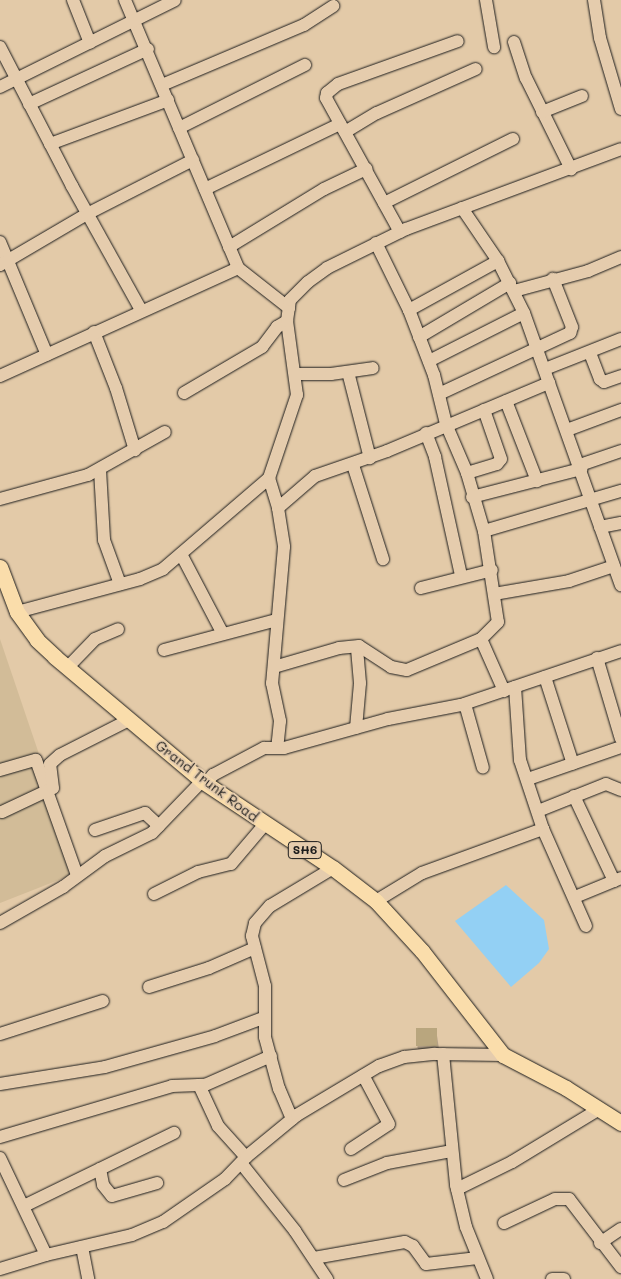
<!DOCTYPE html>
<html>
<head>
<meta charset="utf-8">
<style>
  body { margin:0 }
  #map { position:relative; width:621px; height:1279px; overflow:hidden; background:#e3caa8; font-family:Mali,sans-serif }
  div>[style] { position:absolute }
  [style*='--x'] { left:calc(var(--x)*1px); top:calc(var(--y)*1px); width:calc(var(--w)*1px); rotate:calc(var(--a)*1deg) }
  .built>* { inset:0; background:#d2bc98 }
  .water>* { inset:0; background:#93d0f4 }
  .shadow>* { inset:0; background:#0003 }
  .building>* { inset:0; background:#b9a67e; transform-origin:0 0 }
  .roads { filter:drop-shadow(0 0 1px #1c1c1c) drop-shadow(0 0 1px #1c1c1c) }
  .minor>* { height:12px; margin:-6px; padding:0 6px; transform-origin:6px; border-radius:6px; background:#e5ccad }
  .major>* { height:15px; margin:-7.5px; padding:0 7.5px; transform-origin:7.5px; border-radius:7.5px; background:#faddab }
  span { translate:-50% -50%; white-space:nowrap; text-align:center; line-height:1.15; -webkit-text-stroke:4px #e5ccad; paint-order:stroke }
  .shield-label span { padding:1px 4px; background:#e5ccad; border:1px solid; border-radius:4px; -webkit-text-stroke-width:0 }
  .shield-label { font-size:12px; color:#1c1c1c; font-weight:700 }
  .street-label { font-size:14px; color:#1c1c1c }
</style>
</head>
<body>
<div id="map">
  <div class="built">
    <i style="clip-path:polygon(0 639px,79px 872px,0 903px)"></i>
  </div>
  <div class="water">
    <i style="clip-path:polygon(506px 885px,544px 920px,549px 949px,539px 963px,511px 987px,455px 921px)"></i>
  </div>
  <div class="shadow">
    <i style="clip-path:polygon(436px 1029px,439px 1049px,420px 1051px,417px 1047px)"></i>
  </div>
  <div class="building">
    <i style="left:437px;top:1028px;width:18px;height:21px;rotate:90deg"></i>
  </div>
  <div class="roads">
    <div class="minor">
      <i style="--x:73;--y:0;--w:46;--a:68.4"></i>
      <i style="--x:125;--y:0;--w:291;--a:67.1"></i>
      <i style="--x:486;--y:0;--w:48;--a:80.3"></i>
      <i style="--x:594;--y:0;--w:38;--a:81"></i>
      <i style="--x:600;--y:38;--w:74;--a:73.5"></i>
      <i style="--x:514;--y:42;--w:38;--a:72"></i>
      <i style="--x:526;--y:78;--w:102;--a:63.7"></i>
      <i style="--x:0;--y:47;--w:157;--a:62.6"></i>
      <i style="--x:72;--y:186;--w:142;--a:60.9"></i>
      <i style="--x:162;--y:85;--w:154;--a:-22.9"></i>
      <i style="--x:304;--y:25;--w:35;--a:-33"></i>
      <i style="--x:0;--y:87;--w:195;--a:-26.4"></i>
      <i style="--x:29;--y:104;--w:131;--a:-24.8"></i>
      <i style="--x:542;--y:112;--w:43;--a:-21.8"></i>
      <i style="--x:179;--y:128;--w:141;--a:-26.6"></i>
      <i style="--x:345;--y:132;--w:37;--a:-31"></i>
      <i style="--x:377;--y:113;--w:108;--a:-24"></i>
      <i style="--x:50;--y:144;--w:126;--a:-20.4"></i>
      <i style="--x:205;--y:189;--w:150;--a:-25.7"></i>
      <i style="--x:384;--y:203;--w:144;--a:-26.4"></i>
      <i style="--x:462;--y:208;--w:64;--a:55.8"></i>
      <i style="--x:498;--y:261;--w:58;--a:63.4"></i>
      <i style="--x:524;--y:313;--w:289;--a:70.4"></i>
      <i style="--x:400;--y:232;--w:153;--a:-118.9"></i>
      <i style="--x:326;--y:98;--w:5;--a:-79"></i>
      <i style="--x:327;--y:93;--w:14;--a:-39"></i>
      <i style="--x:338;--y:84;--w:127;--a:-19.7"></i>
      <i style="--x:0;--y:242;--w:122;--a:67.4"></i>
      <i style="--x:376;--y:243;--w:75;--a:63.8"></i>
      <i style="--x:409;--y:310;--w:70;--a:69"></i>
      <i style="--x:434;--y:375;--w:50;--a:76.2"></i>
      <i style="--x:446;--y:424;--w:53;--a:66.8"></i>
      <i style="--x:467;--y:473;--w:60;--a:73.7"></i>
      <i style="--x:484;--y:531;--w:92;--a:81.3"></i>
      <i style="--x:498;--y:622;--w:24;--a:135"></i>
      <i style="--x:229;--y:247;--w:111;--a:-31.4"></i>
      <i style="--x:324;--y:189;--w:47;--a:-25.5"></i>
      <i style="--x:0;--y:265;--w:101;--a:-30.4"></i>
      <i style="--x:87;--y:214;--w:119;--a:-27"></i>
      <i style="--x:514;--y:291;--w:77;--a:-15.1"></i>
      <i style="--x:588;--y:271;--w:36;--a:-23"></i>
      <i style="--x:409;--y:310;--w:102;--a:-28.8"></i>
      <i style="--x:94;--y:332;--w:60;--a:68.6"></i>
      <i style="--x:116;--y:388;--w:65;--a:73"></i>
      <i style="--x:419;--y:337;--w:106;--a:-30.7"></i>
      <i style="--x:590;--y:353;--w:28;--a:69"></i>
      <i style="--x:600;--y:379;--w:5;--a:37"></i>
      <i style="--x:604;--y:382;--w:18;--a:-19"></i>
      <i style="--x:429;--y:361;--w:106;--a:-26.8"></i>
      <i style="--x:545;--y:369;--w:82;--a:-21.5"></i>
      <i style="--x:348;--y:372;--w:89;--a:75.7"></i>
      <i style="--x:295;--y:374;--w:36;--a:0"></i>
      <i style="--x:331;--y:374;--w:42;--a:-8.1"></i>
      <i style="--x:0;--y:376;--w:261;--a:-24.4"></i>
      <i style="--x:238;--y:268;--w:65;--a:38.1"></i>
      <i style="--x:184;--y:393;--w:91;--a:-30.5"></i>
      <i style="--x:262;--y:347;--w:25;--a:-53"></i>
      <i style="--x:277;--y:327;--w:12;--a:-31"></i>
      <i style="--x:439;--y:394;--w:145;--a:-25"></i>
      <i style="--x:570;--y:333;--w:6;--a:-72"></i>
      <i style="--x:572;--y:327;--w:52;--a:-111.6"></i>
      <i style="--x:506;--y:401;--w:86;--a:68.8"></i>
      <i style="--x:567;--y:430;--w:58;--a:-20.3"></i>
      <i style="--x:426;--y:433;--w:26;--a:69"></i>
      <i style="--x:435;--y:457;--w:121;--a:77.6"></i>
      <i style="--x:353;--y:465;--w:99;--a:72.3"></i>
      <i style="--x:580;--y:465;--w:43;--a:-18.9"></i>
      <i style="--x:100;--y:470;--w:70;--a:86.7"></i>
      <i style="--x:104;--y:540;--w:47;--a:70"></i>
      <i style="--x:467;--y:473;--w:31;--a:-17"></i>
      <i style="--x:497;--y:464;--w:6;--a:-51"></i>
      <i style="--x:501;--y:459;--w:52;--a:-109.1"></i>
      <i style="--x:269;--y:478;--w:31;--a:73"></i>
      <i style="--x:278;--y:508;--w:39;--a:81"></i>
      <i style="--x:284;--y:547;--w:137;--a:95"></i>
      <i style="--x:272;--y:683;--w:39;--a:78"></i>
      <i style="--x:280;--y:721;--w:27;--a:96"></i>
      <i style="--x:472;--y:497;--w:113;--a:-14.4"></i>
      <i style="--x:0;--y:499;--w:91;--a:-15.3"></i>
      <i style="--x:88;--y:475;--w:88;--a:-29.2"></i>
      <i style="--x:278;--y:508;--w:49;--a:-40.9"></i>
      <i style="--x:315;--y:476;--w:76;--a:-19.1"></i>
      <i style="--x:387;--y:451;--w:176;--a:-22.8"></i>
      <i style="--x:600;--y:527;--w:21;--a:-11"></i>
      <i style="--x:484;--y:531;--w:143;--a:-16.3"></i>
      <i style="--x:181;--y:554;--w:90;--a:62.3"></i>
      <i style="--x:421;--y:588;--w:73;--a:-14.2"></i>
      <i style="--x:494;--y:594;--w:76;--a:-9.8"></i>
      <i style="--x:569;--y:581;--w:47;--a:-18.4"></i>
      <i style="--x:17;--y:612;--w:127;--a:-15"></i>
      <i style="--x:140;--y:579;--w:25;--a:-23"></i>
      <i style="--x:163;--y:569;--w:140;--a:-40.6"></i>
      <i style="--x:269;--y:478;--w:88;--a:-71.4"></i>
      <i style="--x:297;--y:395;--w:75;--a:-97.7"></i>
      <i style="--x:287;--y:321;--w:21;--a:-82"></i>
      <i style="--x:290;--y:300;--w:25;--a:-45"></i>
      <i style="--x:308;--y:282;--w:24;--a:-36"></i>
      <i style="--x:327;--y:268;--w:88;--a:-26.3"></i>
      <i style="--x:406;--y:229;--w:229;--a:-20.4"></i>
      <i style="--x:164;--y:650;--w:117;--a:-14.9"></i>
      <i style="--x:597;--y:658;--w:84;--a:73.5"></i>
      <i style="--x:274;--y:667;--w:68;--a:-16.3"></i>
      <i style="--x:339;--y:648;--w:20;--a:-6"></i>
      <i style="--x:359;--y:646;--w:38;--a:33"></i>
      <i style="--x:391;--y:667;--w:16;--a:11"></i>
      <i style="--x:407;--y:670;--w:80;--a:-22.7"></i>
      <i style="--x:481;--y:639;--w:57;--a:66.1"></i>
      <i style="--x:67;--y:668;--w:40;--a:-46"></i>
      <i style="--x:95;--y:639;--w:25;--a:-23"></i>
      <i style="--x:545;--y:677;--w:91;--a:72.2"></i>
      <i style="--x:515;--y:687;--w:73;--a:86.1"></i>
      <i style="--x:520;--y:760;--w:73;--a:71.6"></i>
      <i style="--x:543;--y:829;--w:106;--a:66.1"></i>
      <i style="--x:465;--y:704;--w:66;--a:74.3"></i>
      <i style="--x:356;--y:728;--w:45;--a:-84.9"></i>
      <i style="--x:360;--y:683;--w:36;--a:-95"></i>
      <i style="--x:0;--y:770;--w:37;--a:-16"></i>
      <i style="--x:36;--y:760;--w:122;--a:70.4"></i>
      <i style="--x:528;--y:779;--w:98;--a:-19"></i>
      <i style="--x:206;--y:783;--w:11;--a:-49"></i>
      <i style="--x:213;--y:775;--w:58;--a:-27.9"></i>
      <i style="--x:264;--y:748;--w:20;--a:0"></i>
      <i style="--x:284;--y:748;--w:108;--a:-15.6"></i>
      <i style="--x:388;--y:719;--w:74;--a:-10.9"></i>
      <i style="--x:461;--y:705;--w:169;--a:-18.6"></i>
      <i style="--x:574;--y:796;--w:94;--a:64.8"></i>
      <i style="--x:538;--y:811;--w:73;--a:-21.7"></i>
      <i style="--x:606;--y:784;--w:16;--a:22"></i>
      <i style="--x:2;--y:812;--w:56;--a:-25.2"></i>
      <i style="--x:53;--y:788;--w:24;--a:-97"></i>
      <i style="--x:50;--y:764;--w:13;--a:-42"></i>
      <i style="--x:60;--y:755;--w:77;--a:-26.9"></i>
      <i style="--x:95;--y:830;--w:53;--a:-18.8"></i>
      <i style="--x:145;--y:813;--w:19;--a:43"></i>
      <i style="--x:154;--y:894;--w:49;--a:-26.6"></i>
      <i style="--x:198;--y:872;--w:34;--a:-14"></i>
      <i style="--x:231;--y:864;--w:52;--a:-49.6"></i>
      <i style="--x:575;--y:897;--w:50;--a:-22.4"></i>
      <i style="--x:376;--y:901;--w:54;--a:-31.3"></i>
      <i style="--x:422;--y:873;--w:129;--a:-20"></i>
      <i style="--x:0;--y:923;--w:73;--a:-29.7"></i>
      <i style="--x:63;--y:887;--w:52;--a:-36.4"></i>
      <i style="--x:105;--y:856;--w:52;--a:-26.1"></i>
      <i style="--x:152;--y:833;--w:72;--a:-46.1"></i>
      <i style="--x:149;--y:987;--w:63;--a:-17.6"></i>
      <i style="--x:209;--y:968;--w:50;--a:-23.5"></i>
      <i style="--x:0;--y:1034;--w:108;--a:-17.8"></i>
      <i style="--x:443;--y:1054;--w:132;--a:84.3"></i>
      <i style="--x:456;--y:1185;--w:43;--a:76.6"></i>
      <i style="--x:466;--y:1227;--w:56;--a:68"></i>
      <i style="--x:0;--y:1084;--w:106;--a:-9.2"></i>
      <i style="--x:105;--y:1067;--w:114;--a:-15.7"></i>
      <i style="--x:215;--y:1036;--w:51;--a:-20.6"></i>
      <i style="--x:199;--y:1085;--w:45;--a:65.1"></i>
      <i style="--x:218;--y:1126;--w:42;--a:47.9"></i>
      <i style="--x:292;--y:1119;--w:33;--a:-113"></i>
      <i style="--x:279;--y:1089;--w:54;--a:-105.1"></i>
      <i style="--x:265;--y:1037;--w:51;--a:-90"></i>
      <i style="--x:265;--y:986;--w:52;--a:-104.6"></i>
      <i style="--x:252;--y:936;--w:13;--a:-77"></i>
      <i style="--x:255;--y:923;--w:23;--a:-49"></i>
      <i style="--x:270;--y:906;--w:74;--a:-31.1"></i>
      <i style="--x:0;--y:1137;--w:179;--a:-16.5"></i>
      <i style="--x:172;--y:1086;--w:33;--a:-2"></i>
      <i style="--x:205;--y:1085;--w:72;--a:-23.7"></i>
      <i style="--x:351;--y:1149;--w:45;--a:-33.3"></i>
      <i style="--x:389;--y:1124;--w:55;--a:-118"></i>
      <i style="--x:0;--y:1158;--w:107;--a:64.6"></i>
      <i style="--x:46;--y:1255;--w:48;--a:163.1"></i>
      <i style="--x:241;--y:1163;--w:87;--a:51.5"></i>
      <i style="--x:295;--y:1231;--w:58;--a:56.3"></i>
      <i style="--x:100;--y:1169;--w:16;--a:79"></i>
      <i style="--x:103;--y:1185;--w:14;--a:51"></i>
      <i style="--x:112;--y:1196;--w:47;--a:-16.1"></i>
      <i style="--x:344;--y:1180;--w:46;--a:-21.6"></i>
      <i style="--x:387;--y:1163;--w:65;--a:-10.6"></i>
      <i style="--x:457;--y:1189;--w:61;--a:-26.1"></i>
      <i style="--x:512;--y:1162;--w:102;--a:-31.3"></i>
      <i style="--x:24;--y:1206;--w:167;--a:-26"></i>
      <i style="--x:504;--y:1223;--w:56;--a:-25.2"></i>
      <i style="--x:555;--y:1199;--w:14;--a:0"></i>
      <i style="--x:569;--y:1199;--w:86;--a:52.6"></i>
      <i style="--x:600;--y:1243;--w:25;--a:-34"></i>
      <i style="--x:82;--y:1247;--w:33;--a:79"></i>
      <i style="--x:46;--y:1255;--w:88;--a:-13.1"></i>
      <i style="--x:132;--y:1235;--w:34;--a:-23"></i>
      <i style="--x:163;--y:1222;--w:75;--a:-34.7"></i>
      <i style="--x:225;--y:1179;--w:30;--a:-46"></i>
      <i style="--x:246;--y:1157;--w:66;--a:-39.5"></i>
      <i style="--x:297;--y:1115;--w:96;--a:-30.9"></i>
      <i style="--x:379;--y:1066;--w:27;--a:-20"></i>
      <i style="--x:404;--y:1057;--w:31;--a:-6"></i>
      <i style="--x:435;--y:1054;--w:68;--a:0.8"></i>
      <i style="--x:314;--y:1258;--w:92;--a:-10"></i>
      <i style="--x:405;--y:1242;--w:9;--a:27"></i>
      <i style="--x:413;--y:1246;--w:22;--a:54"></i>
      <i style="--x:426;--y:1264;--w:52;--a:-6.6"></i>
      <i style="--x:552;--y:1279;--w:12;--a:0"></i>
    </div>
    <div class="major">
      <i style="--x:0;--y:567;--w:48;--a:69.3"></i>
      <i style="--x:17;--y:612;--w:34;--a:54"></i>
      <i style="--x:37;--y:640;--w:25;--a:43"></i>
      <i style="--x:55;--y:657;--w:192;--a:40.1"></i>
      <i style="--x:202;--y:781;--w:157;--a:33.6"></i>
      <i style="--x:333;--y:868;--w:54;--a:37.5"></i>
      <i style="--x:376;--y:901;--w:68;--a:47.4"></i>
      <i style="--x:422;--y:951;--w:132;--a:52.1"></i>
      <i style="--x:503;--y:1055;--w:71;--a:27.6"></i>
      <i style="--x:566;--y:1088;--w:65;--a:32.5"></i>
    </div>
  </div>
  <div class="shield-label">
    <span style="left:305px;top:850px">SH6</span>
  </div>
  <div class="street-label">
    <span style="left:207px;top:781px;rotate:37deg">Grand Trunk Road</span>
  </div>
</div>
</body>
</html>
